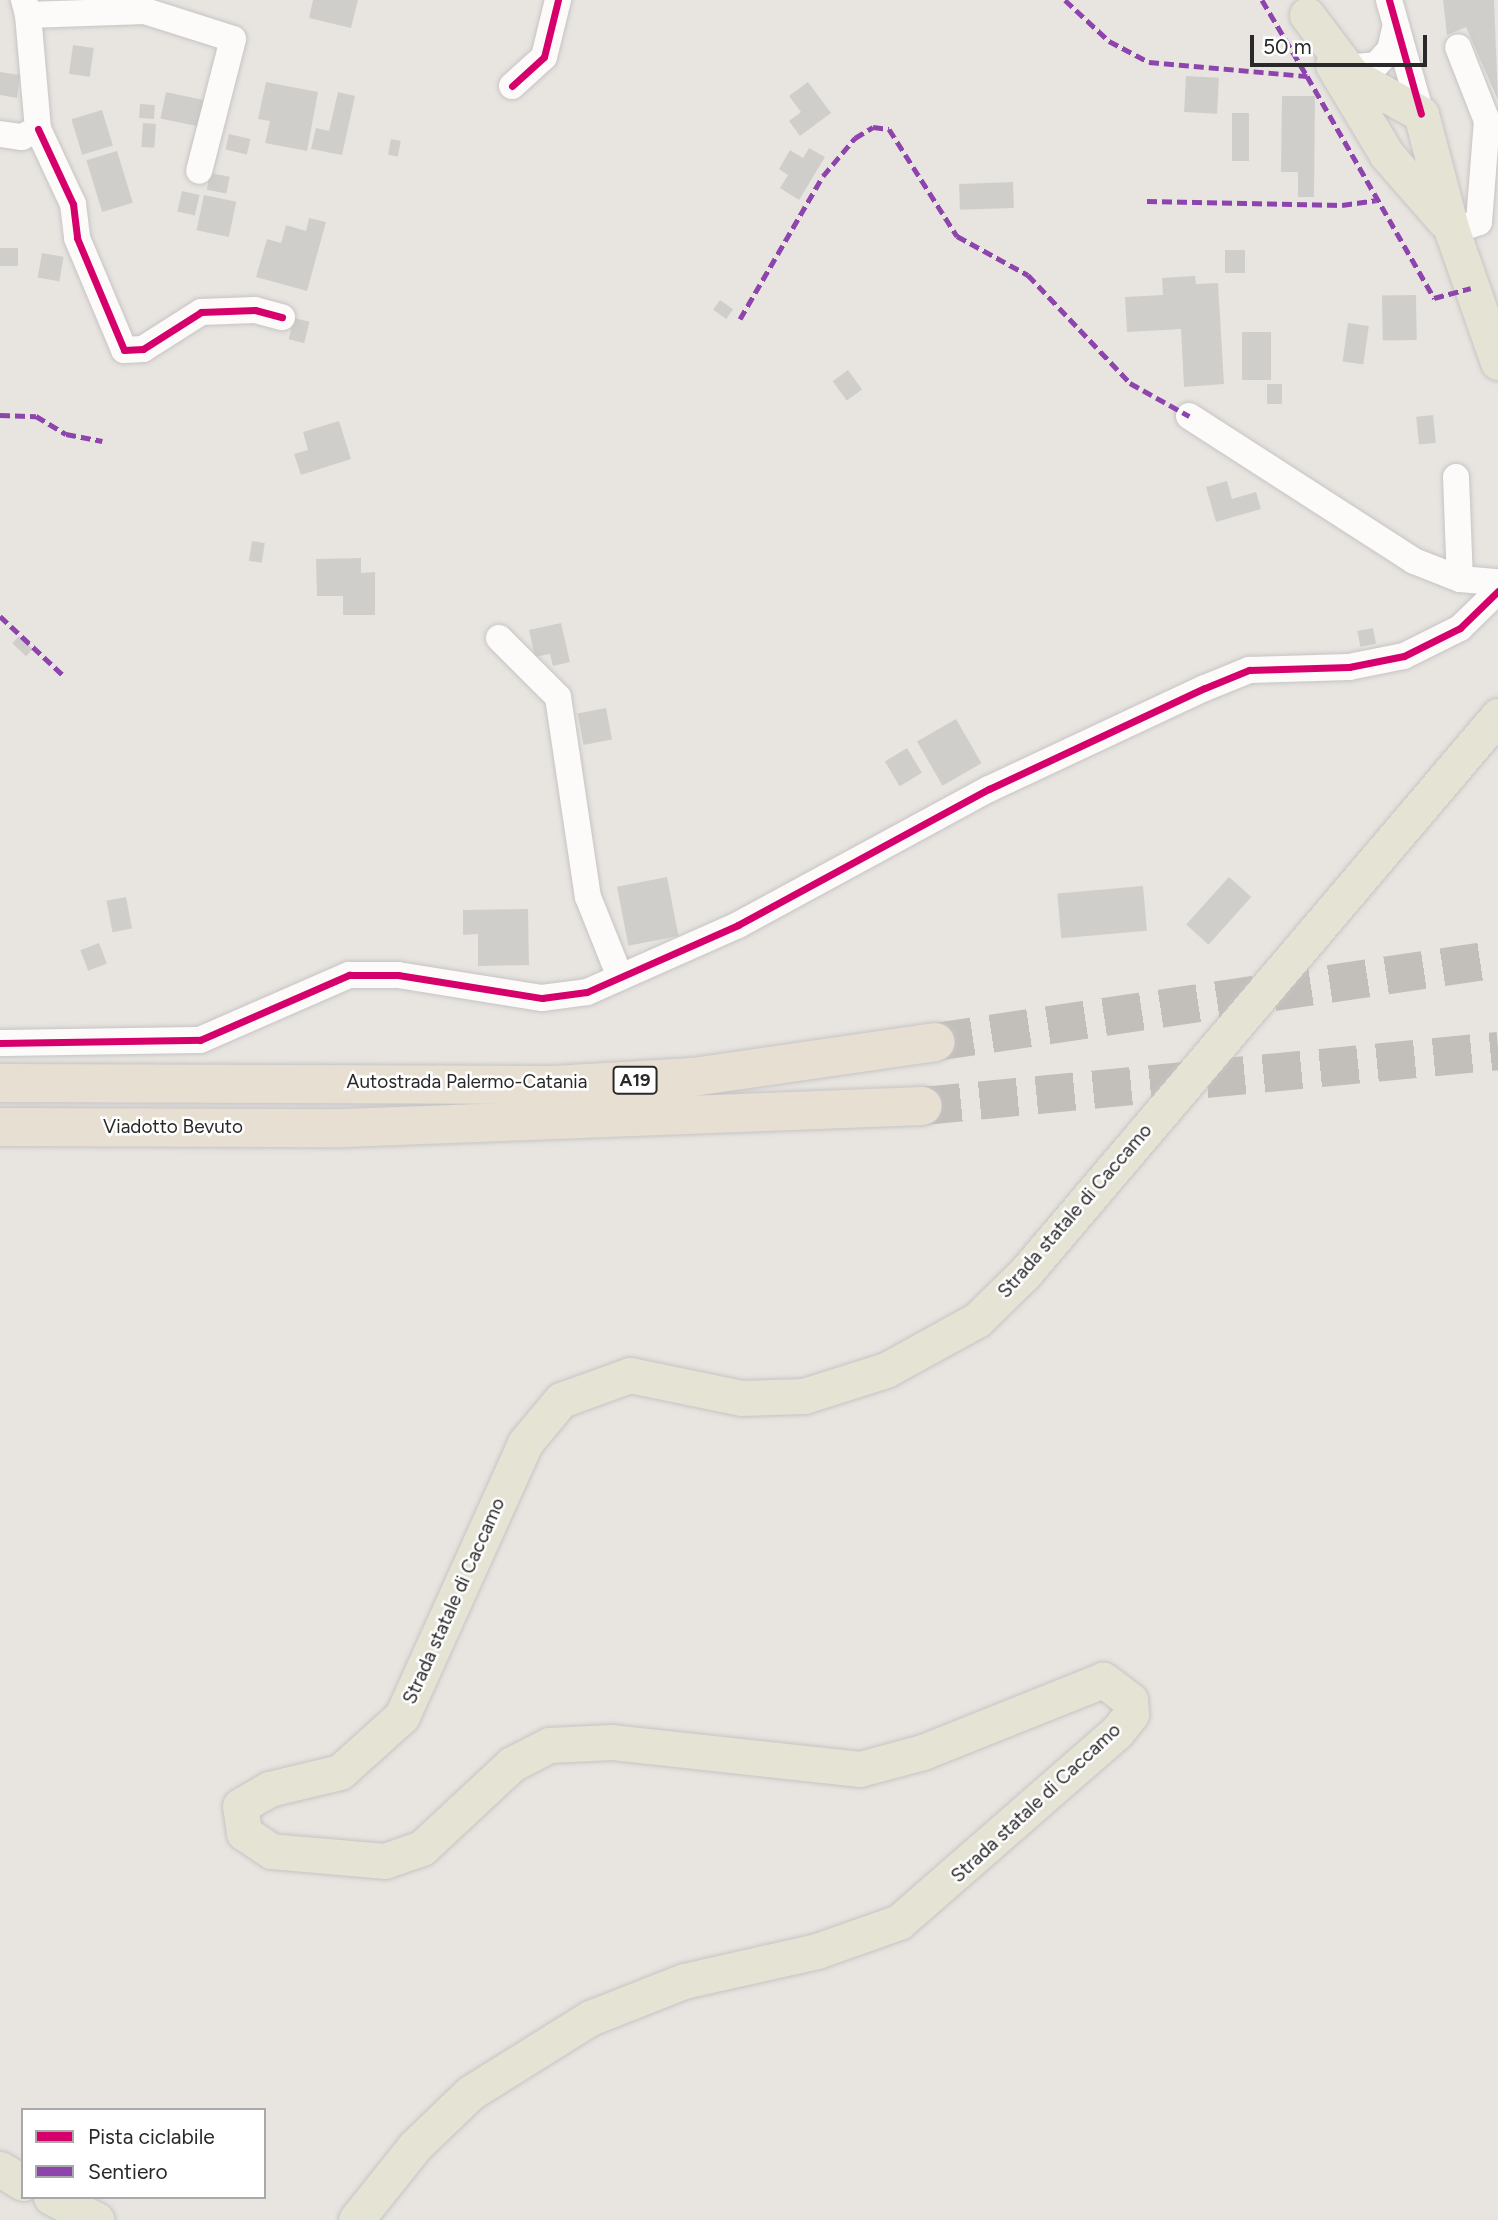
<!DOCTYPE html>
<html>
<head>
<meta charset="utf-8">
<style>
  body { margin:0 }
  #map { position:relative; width:1498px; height:2220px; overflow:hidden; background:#e8e5e0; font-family:Figtree,sans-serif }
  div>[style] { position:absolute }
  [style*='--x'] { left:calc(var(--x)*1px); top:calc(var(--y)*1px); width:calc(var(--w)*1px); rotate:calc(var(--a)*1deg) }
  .building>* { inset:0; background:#d0cecb; transform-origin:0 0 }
  .highway-tunnel>* { height:38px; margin-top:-19px; transform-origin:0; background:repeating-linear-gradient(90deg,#c2bfbb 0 38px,transparent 0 57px) }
  .roads { filter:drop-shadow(0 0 2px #c6c4c5) drop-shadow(0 0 2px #c6c4c5) }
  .minor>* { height:26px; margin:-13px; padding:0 13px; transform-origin:13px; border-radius:13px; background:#fcfbfa }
  .major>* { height:35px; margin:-17.5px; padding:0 17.5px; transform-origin:17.5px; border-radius:17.5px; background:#e5e3d4 }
  .highway>* { height:38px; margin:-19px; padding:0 19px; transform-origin:19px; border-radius:19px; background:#e8dfd3 }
  .quiet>* { height:5px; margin-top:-2.5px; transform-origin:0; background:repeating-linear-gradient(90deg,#8e44ad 0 10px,transparent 0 15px) }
  .cycleway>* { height:7px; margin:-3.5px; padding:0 3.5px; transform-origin:3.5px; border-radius:3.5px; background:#d6006c }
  span { translate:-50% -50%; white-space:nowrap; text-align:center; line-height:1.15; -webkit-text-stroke:5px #fff; paint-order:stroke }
  .shield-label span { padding:2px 5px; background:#fff; border:2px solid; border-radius:5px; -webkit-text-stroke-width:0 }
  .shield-label { font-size:18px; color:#292929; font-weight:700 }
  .street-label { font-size:19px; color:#292929 }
  .legend { position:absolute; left:21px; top:2108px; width:245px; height:91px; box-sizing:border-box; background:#fff; border:2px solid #a9a9a9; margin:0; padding:9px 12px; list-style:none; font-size:21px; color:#292929 }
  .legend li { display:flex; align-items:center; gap:14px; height:35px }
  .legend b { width:35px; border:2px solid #a9a9a9 }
  .scale { position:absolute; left:1250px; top:35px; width:177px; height:32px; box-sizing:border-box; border:4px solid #292929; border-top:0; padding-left:9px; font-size:21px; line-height:24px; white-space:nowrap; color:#292929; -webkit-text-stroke:5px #fff; paint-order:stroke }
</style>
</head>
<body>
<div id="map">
  <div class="building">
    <i style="clip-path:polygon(313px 0,358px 0,351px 28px,309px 18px)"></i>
    <i style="clip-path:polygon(1443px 0,1494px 0,1498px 100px,1466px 27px,1447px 35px)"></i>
    <i style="left:73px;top:45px;width:21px;height:29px;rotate:8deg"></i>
    <i style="clip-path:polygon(0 72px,20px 75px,17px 98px,0 95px)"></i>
    <i style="left:1186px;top:76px;width:33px;height:36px;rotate:3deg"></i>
    <i style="clip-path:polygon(266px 82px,318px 92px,307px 151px,265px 143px,270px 121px,258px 119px)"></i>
    <i style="clip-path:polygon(808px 82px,831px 113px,800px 136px,789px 121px,801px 112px,789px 96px)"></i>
    <i style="left:166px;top:92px;width:43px;height:27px;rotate:12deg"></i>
    <i style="clip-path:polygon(338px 92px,355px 96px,342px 155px,311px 149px,316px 128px,329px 131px)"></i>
    <i style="clip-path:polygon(1282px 96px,1315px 96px,1314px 197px,1298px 197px,1298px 172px,1281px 172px)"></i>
    <i style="left:140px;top:104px;width:15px;height:14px;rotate:4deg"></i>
    <i style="left:102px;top:110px;width:37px;height:32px;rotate:73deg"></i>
    <i style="left:1232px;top:113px;width:17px;height:48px"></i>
    <i style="left:143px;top:123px;width:13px;height:24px;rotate:4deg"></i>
    <i style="left:229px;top:134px;width:22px;height:16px;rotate:13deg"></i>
    <i style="left:391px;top:139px;width:10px;height:16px;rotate:11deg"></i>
    <i style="clip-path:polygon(809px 148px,825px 157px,799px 200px,780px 188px,788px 175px,779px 169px,790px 150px,803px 158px)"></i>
    <i style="left:117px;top:151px;width:54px;height:32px;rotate:73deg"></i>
    <i style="left:210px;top:173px;width:20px;height:17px;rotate:11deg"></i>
    <i style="left:1013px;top:182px;width:26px;height:54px;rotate:88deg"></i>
    <i style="left:182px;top:191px;width:18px;height:21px;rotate:13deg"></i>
    <i style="left:204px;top:195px;width:33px;height:36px;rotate:12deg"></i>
    <i style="clip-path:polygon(309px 218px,326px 222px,307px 291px,256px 277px,267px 239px,281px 243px,286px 225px,306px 231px)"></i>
    <i style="left:0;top:248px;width:18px;height:18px"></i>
    <i style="left:1225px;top:250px;width:20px;height:23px"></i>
    <i style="left:42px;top:253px;width:22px;height:25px;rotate:10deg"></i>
    <i style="clip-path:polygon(1195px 276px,1196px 284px,1218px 283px,1224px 384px,1184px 387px,1181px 329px,1127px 332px,1125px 297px,1163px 295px,1162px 278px)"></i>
    <i style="left:1416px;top:295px;width:45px;height:34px;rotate:89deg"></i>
    <i style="left:720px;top:300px;width:16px;height:12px;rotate:35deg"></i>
    <i style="left:294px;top:318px;width:16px;height:22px;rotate:14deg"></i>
    <i style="left:1348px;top:323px;width:21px;height:39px;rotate:8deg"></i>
    <i style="left:1242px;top:332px;width:29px;height:48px"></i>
    <i style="left:848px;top:370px;width:24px;height:19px;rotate:54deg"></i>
    <i style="left:1267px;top:384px;width:15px;height:20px"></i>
    <i style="left:1433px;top:415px;width:28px;height:17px;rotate:84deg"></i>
    <i style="clip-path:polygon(339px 421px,351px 459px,301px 475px,294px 454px,308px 450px,303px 432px)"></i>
    <i style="clip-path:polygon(1227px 481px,1232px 499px,1256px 492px,1261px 509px,1216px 522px,1206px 487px)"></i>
    <i style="left:252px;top:541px;width:13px;height:20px;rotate:9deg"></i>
    <i style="clip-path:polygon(361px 558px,361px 573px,375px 572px,375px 615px,343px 615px,343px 596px,317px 596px,316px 559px)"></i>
    <i style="clip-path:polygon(561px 623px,570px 662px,553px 666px,550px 654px,535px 657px,529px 630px)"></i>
    <i style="left:1373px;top:628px;width:16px;height:16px;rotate:79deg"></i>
    <i style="left:19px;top:636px;width:19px;height:10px;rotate:43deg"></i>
    <i style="left:606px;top:708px;width:32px;height:29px;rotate:79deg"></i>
    <i style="left:956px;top:719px;width:51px;height:45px;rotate:60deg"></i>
    <i style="left:907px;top:748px;width:29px;height:26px;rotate:59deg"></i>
    <i style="left:667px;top:877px;width:60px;height:51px;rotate:79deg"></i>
    <i style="left:1229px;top:877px;width:30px;height:64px;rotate:42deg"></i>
    <i style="left:1143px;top:886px;width:45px;height:86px;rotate:85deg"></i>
    <i style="left:126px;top:897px;width:32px;height:20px;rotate:79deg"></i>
    <i style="clip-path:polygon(528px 909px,529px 965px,478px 966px,478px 934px,463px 935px,463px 910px)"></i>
    <i style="left:99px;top:943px;width:22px;height:20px;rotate:69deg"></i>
  </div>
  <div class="highway-tunnel">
    <i style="--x:935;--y:1042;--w:569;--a:-8.39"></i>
    <i style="--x:923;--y:1106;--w:578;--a:-5.46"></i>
  </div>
  <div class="roads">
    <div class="minor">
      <i style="--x:24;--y:0;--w:16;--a:75"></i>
      <i style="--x:28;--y:15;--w:117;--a:-2"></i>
      <i style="--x:145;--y:11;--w:92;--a:17.7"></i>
      <i style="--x:233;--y:39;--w:136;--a:104.4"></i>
      <i style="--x:1389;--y:0;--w:118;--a:74.3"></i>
      <i style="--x:1340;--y:59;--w:17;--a:28"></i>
      <i style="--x:1355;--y:67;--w:21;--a:-5"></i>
      <i style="--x:1376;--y:65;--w:21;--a:-47"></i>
      <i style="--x:1390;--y:50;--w:23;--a:-77"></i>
      <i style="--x:512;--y:86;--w:43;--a:-42.2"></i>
      <i style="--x:544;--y:57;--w:59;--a:-76.2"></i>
      <i style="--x:38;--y:129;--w:83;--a:65"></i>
      <i style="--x:73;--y:204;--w:34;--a:83"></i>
      <i style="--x:77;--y:238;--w:121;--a:67.2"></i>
      <i style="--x:124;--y:350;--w:19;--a:-3"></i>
      <i style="--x:143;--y:349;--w:69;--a:-32.5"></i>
      <i style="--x:201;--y:312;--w:54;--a:-2.1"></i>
      <i style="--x:255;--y:310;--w:28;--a:15"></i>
      <i style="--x:0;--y:134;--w:22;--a:8"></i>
      <i style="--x:22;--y:137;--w:18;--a:-27"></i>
      <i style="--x:38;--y:129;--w:114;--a:-95"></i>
      <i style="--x:1452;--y:231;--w:28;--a:-18"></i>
      <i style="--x:1479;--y:222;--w:101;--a:-85.5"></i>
      <i style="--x:1487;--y:121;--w:79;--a:-111.4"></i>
      <i style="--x:1189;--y:416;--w:268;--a:32.8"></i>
      <i style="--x:1414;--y:561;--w:49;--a:21.4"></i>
      <i style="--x:1460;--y:579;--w:38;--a:5"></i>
      <i style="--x:1456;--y:477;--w:102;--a:87.8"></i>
      <i style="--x:499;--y:638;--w:83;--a:45"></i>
      <i style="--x:558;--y:697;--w:202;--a:81.5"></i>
      <i style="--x:588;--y:897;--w:86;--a:68.2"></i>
      <i style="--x:0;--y:1043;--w:200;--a:-0.9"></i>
      <i style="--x:200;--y:1040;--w:163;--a:-23.6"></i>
      <i style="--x:349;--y:975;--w:49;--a:0"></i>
      <i style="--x:398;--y:975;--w:146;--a:9.1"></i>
      <i style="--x:542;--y:998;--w:45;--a:-7.6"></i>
      <i style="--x:587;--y:992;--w:165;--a:-23.9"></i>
      <i style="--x:738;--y:925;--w:285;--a:-28.5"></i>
      <i style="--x:989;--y:789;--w:238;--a:-25.1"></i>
      <i style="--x:1205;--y:688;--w:48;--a:-22.2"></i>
      <i style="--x:1249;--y:670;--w:100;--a:-1.7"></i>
      <i style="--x:1349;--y:667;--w:56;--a:-11.3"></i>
      <i style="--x:1404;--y:656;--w:63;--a:-26.6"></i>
      <i style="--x:1460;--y:628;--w:53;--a:-44.2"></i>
    </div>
    <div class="major">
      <i style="--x:1307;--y:15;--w:76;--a:53"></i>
      <i style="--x:1353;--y:76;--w:78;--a:29.2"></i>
      <i style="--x:1421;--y:114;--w:121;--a:75.2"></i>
      <i style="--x:1452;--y:231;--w:139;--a:70.7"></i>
      <i style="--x:1333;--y:65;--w:105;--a:59"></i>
      <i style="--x:1387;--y:155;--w:86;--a:48.8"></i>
      <i style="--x:0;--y:2169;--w:27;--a:31"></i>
      <i style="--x:51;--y:2197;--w:51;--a:26.6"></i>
      <i style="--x:356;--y:2220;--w:95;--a:-51.4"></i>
      <i style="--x:415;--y:2146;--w:76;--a:-43.9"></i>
      <i style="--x:470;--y:2093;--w:142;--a:-32"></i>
      <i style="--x:590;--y:2018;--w:101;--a:-21.5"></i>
      <i style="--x:684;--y:1981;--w:136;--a:-12.7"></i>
      <i style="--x:817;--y:1951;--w:87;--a:-19.5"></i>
      <i style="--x:899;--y:1922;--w:289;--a:-41.1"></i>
      <i style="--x:1117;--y:1732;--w:23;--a:-52"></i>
      <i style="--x:1131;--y:1714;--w:14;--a:-94"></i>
      <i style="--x:1130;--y:1700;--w:34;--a:-143"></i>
      <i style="--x:1103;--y:1680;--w:194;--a:158.2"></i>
      <i style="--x:923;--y:1752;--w:65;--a:164.9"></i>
      <i style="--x:860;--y:1769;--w:249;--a:-173.8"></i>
      <i style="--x:612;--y:1742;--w:63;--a:177.3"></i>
      <i style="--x:549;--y:1745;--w:42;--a:152.8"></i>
      <i style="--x:512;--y:1764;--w:123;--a:137"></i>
      <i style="--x:422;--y:1848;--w:39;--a:161"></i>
      <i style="--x:385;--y:1861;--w:114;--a:-175"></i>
      <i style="--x:271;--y:1851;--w:32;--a:-146"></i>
      <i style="--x:244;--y:1833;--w:27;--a:-98"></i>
      <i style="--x:240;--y:1806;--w:34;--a:-30"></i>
      <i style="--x:269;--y:1789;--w:73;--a:-13.5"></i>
      <i style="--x:340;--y:1772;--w:84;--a:-42.1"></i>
      <i style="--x:402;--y:1716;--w:299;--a:-65.7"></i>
      <i style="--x:525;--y:1443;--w:56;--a:-50.1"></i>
      <i style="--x:561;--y:1400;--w:73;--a:-19.9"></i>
      <i style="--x:630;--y:1375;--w:113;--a:11.7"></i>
      <i style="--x:741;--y:1398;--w:63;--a:-1.8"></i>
      <i style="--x:804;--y:1396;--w:86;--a:-17.6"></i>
      <i style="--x:886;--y:1370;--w:104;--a:-28.8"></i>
      <i style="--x:977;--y:1320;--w:67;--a:-44.4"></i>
      <i style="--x:1025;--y:1273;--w:731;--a:-49.66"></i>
    </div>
    <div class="highway">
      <i style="--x:0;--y:1083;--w:553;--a:0.21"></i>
      <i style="--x:553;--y:1085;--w:140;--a:-3.3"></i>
      <i style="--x:693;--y:1077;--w:245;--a:-8.2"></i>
      <i style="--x:0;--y:1127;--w:345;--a:0.2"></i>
      <i style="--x:345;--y:1128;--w:578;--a:-2.18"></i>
    </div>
  </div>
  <div class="quiet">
    <i style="--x:1065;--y:0;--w:60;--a:43"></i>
    <i style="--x:1109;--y:41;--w:45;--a:27.7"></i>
    <i style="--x:1149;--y:62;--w:159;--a:5.1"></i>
    <i style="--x:1307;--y:76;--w:256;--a:60.2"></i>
    <i style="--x:1434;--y:298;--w:38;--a:-15"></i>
    <i style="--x:1262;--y:0;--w:88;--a:59.4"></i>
    <i style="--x:1147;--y:201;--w:195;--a:1.2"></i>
    <i style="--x:1342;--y:205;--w:34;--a:-8"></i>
    <i style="--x:740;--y:319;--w:165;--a:-59.9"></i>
    <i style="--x:823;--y:176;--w:50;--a:-49.9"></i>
    <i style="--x:855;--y:138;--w:21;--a:-31"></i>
    <i style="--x:873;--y:127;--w:16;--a:7"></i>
    <i style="--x:889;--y:129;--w:127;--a:57.6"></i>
    <i style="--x:957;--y:236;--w:81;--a:28.8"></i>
    <i style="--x:1028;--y:275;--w:149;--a:46.6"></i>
    <i style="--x:1130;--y:383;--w:68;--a:29.2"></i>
    <i style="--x:0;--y:415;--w:36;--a:2"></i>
    <i style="--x:36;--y:416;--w:35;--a:31"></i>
    <i style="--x:66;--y:434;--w:37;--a:11"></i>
    <i style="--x:0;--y:616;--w:89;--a:43.2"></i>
  </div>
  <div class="cycleway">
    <i style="--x:1389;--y:0;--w:118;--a:74.3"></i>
    <i style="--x:512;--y:86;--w:43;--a:-42.2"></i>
    <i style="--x:544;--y:57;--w:59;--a:-76.2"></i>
    <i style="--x:38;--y:129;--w:83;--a:65"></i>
    <i style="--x:73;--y:204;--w:34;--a:83"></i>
    <i style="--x:77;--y:238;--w:121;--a:67.2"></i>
    <i style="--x:124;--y:350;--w:19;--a:-3"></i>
    <i style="--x:143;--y:349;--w:69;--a:-32.5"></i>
    <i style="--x:201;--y:312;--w:54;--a:-2.1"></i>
    <i style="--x:255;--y:310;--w:28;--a:15"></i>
    <i style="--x:0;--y:1043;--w:200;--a:-0.9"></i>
    <i style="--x:200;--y:1040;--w:163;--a:-23.6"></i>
    <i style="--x:349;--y:975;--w:49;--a:0"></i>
    <i style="--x:398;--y:975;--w:146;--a:9.1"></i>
    <i style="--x:542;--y:998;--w:45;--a:-7.6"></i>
    <i style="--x:587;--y:992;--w:165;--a:-23.9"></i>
    <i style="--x:738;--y:925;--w:285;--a:-28.5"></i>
    <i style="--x:989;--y:789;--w:238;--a:-25.1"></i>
    <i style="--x:1205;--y:688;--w:48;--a:-22.2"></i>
    <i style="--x:1249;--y:670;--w:100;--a:-1.7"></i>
    <i style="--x:1349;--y:667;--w:56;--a:-11.3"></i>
    <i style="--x:1404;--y:656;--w:63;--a:-26.6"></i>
    <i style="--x:1460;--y:628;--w:53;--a:-44.2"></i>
  </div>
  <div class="shield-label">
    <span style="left:635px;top:1080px">A19</span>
  </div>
  <div class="street-label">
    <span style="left:467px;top:1082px">Autostrada Palermo-Catania</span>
    <span style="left:173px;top:1127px">Viadotto Bevuto</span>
    <span style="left:1075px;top:1211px;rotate:-49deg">Strada statale di Caccamo</span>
    <span style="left:454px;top:1601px;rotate:-66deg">Strada statale di Caccamo</span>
    <span style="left:1036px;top:1803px;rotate:-43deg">Strada statale di Caccamo</span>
  </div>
  <ul class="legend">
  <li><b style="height:9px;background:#d6006c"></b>Pista ciclabile</li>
  <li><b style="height:9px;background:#8e44ad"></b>Sentiero</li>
  </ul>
  <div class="scale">50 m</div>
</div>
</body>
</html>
